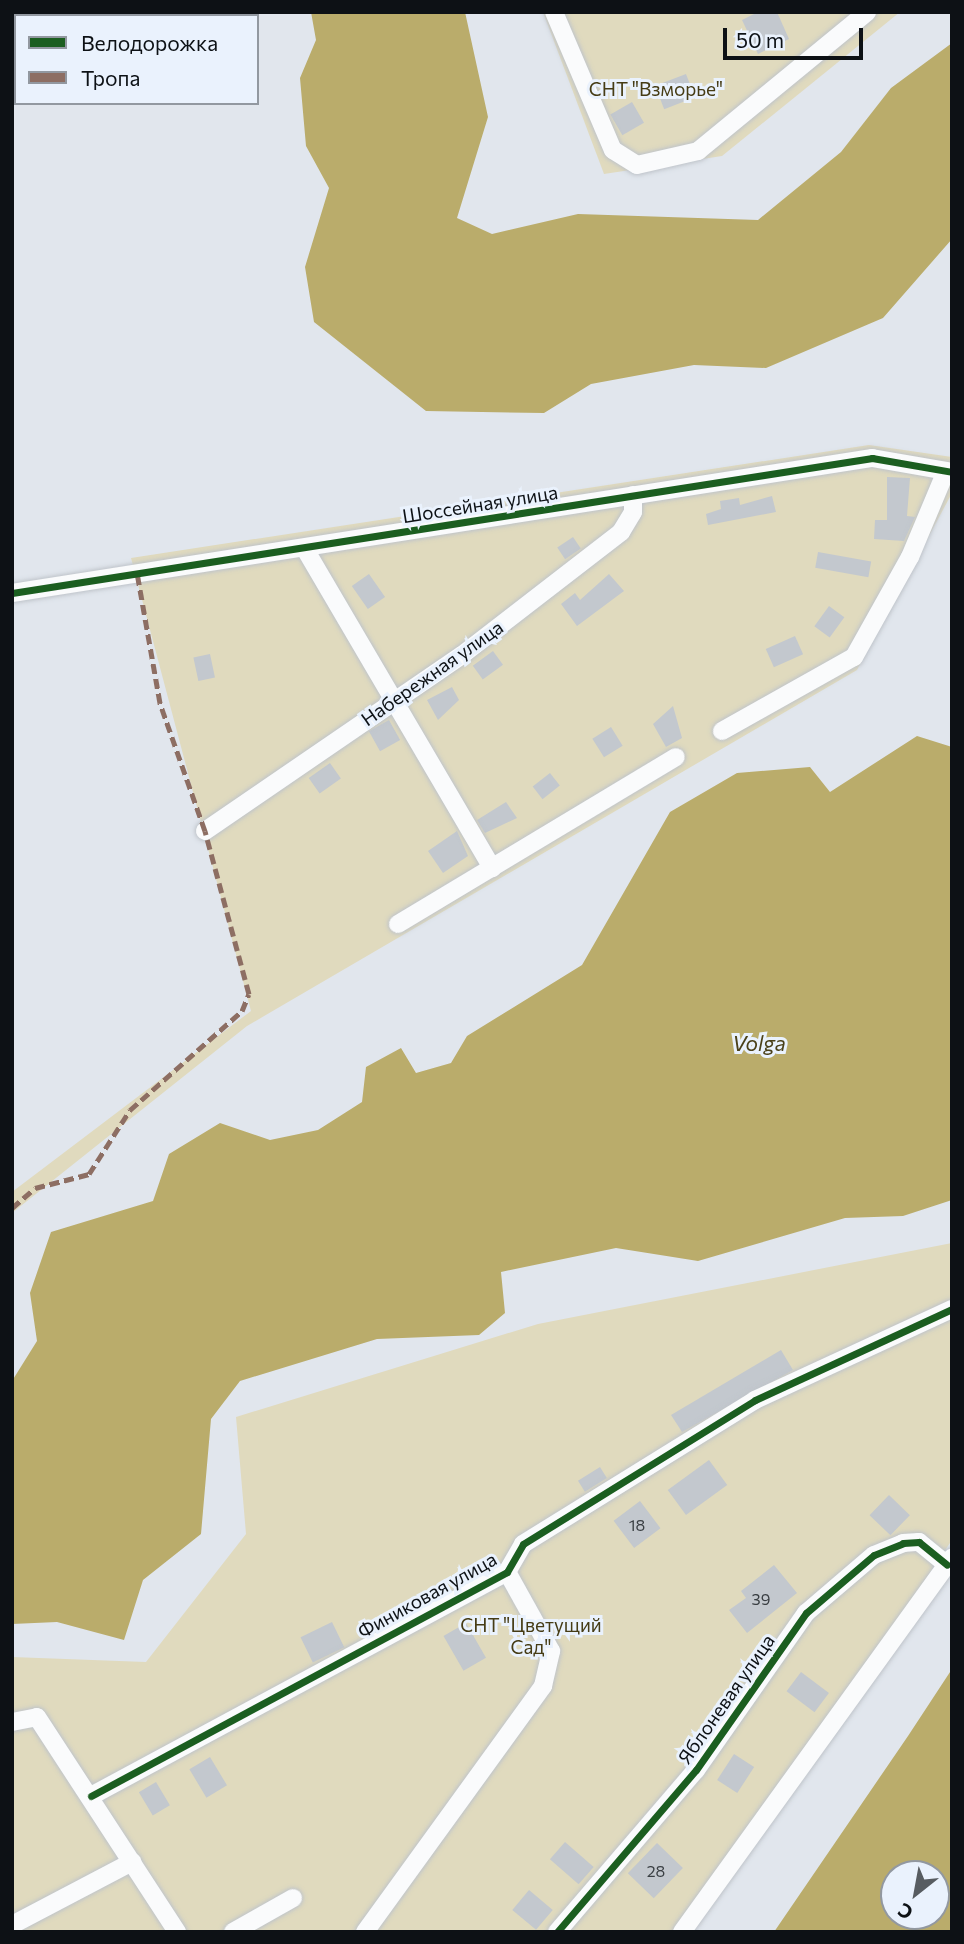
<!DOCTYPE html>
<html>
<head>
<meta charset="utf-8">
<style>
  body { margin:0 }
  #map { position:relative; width:964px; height:1944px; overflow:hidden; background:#e1e6ed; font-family:Commissioner,sans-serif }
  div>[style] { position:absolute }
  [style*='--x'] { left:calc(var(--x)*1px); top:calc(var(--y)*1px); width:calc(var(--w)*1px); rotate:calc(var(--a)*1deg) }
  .green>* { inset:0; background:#e0dabe }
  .water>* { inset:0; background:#baac6b }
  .building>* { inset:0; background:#c3c8ce; transform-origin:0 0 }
  .roads { filter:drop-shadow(0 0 2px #bfc4ca) drop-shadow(0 0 2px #bfc4ca) }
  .minor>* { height:18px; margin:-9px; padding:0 9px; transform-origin:9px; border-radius:9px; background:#fafbfc }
  .quiet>* { height:5px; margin-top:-2.5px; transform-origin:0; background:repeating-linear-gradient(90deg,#8d6e63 0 10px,transparent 0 15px) }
  .cycleway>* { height:7px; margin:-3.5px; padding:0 3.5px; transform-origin:3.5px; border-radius:3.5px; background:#1b5e20 }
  span { translate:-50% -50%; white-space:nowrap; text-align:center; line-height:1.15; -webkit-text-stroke:6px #eaf2fd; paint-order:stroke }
  .number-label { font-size:16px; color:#3a3f43 }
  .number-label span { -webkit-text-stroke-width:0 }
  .park-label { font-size:19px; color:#463c15 }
  .street-label { font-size:19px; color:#0d1115 }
  .water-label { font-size:21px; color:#4b4119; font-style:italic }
  .frame { position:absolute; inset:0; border:14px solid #0d1115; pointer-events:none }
  .legend { position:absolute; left:14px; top:14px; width:245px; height:91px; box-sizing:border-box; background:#eaf2fd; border:2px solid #9298a0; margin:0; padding:9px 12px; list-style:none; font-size:21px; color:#0d1115 }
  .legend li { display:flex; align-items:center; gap:14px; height:35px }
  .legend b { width:35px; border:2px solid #9298a0 }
  .north { position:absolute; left:880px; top:1860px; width:70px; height:70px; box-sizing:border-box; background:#eaf2fd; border:2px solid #9298a0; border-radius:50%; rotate:211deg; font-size:19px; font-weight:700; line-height:28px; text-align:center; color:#0d1115 }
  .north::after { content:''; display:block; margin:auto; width:24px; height:32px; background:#575c61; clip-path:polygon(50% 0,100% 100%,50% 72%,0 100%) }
  .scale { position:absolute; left:723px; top:28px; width:140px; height:32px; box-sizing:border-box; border:4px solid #0d1115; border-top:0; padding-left:9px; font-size:21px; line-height:24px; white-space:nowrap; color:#0d1115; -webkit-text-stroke:5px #eaf2fd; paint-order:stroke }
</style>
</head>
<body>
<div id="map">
  <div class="green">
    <i style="clip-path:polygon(543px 12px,900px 12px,722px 156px,604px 174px)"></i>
    <i style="clip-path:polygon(869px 445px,952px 457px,952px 493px,857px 670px,247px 1026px,12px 1213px,12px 1192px,251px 1011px,131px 558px)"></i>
    <i style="clip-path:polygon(952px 1243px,952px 1540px,687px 1932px,12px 1932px,12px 1657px,146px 1662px,246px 1534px,236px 1417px,538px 1324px)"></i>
  </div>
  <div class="water">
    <i style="clip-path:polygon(311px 12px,465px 12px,488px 117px,457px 218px,492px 234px,578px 214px,758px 220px,841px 152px,891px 88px,952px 43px,952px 239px,883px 318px,766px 368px,694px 365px,591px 384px,544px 413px,426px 411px,314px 322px,305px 267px,329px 188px,306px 146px,300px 78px,316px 40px)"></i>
    <i style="clip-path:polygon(917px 736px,952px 747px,952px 1200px,903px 1216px,845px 1218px,698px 1261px,616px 1248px,501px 1272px,505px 1313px,479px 1335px,377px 1339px,240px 1381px,211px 1419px,201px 1534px,143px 1580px,124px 1640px,57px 1622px,12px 1624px,12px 1381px,37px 1341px,30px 1293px,51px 1232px,153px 1201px,169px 1154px,220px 1123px,270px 1140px,318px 1130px,362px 1102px,366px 1067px,401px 1048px,416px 1073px,451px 1063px,467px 1036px,582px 965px,670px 812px,737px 773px,810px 767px,830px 792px)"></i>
    <i style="clip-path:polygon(evenodd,952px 1669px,952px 1932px,774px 1932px,908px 1736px,952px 1669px,894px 1874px,936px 1874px,936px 1916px,894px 1916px,894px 1874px)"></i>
  </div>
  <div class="building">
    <i style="clip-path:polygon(758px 12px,777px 12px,789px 39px,758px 54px,742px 20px)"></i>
    <i style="left:686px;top:74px;width:25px;height:33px;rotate:69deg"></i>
    <i style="left:632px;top:102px;width:24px;height:25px;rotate:60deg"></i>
    <i style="clip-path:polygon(887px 477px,910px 478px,907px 516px,915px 517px,904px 541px,874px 539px,875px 520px,887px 520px)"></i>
    <i style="clip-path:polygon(772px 496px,776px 512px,708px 525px,706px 514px,721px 509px,720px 501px,739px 498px,740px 505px)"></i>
    <i style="left:573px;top:537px;width:14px;height:19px;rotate:56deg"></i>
    <i style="left:818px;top:552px;width:54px;height:16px;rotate:10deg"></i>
    <i style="left:369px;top:574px;width:28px;height:21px;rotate:55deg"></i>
    <i style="clip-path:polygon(609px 574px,624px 591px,577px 626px,561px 604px,575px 593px,580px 600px)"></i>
    <i style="left:829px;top:606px;width:19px;height:25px;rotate:36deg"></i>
    <i style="left:795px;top:636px;width:20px;height:32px;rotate:66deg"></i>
    <i style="left:493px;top:651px;width:17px;height:25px;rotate:54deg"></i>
    <i style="left:210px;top:654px;width:24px;height:17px;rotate:78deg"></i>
    <i style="clip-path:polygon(452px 687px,459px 700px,438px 720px,427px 700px)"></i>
    <i style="clip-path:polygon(673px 706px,682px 738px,666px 747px,653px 724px)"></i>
    <i style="left:389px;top:720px;width:23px;height:23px;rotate:61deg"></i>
    <i style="left:611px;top:727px;width:22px;height:22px;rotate:58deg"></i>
    <i style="left:330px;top:763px;width:19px;height:26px;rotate:55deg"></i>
    <i style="left:550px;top:773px;width:16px;height:22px;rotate:52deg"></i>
    <i style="clip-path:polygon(506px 802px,517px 818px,485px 833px,477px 820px)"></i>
    <i style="clip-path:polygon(457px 831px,468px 856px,443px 873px,428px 851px)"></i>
    <i style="clip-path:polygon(781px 1350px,793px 1370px,682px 1432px,671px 1415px)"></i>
    <i style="left:709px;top:1460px;width:31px;height:51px;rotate:54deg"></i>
    <i style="left:600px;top:1467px;width:13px;height:26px;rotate:58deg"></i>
    <i style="left:889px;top:1495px;width:29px;height:28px;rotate:44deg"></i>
    <i style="left:640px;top:1501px;width:34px;height:33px;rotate:53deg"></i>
    <i style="clip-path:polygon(774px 1565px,797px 1593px,747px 1633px,729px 1610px,746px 1598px,741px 1591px)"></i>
    <i style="left:408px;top:1603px;width:8px;height:22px;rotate:60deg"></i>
    <i style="left:332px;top:1622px;width:28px;height:35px;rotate:64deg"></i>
    <i style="left:466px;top:1623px;width:40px;height:26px;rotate:60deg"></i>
    <i style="left:801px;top:1672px;width:35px;height:24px;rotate:37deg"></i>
    <i style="left:734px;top:1754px;width:24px;height:31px;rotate:33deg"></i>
    <i style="left:210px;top:1757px;width:33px;height:24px;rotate:59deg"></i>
    <i style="left:156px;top:1782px;width:27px;height:20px;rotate:59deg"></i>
    <i style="left:565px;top:1842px;width:38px;height:23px;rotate:41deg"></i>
    <i style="left:657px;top:1843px;width:36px;height:42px;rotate:44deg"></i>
    <i style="left:529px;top:1890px;width:31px;height:26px;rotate:40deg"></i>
  </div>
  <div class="roads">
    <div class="minor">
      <i style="--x:554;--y:12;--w:150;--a:66.9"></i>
      <i style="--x:613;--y:150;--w:28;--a:32"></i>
      <i style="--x:637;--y:165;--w:63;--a:-12.9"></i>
      <i style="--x:698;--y:151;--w:219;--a:-39.4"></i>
      <i style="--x:305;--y:549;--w:370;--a:59.6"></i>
      <i style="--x:12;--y:593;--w:871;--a:-8.92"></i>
      <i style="--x:872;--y:458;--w:81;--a:9.9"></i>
      <i style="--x:722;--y:731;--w:151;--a:-29.3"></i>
      <i style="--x:854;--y:657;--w:115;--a:-60.8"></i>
      <i style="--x:910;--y:557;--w:93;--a:-67.3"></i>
      <i style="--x:205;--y:831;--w:311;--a:-34.4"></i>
      <i style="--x:462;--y:655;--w:201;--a:-37.7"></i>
      <i style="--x:621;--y:532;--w:23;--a:-59"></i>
      <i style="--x:633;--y:512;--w:17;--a:-90"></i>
      <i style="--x:398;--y:924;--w:324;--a:-31"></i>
      <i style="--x:12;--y:1722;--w:25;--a:-11"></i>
      <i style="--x:37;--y:1717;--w:257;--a:56.9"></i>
      <i style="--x:91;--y:1796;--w:472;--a:-28.3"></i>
      <i style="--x:507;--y:1572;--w:32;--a:-60"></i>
      <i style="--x:523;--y:1544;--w:273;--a:-31.8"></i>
      <i style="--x:755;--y:1400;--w:217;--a:-24.8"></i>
      <i style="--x:12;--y:1925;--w:136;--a:-27.7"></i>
      <i style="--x:233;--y:1932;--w:69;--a:-29.5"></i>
      <i style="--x:365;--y:1932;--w:304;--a:-54.1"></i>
      <i style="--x:543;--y:1686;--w:36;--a:-77"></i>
      <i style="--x:551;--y:1651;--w:90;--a:-119.1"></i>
      <i style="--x:557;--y:1932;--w:213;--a:-49.4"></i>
      <i style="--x:696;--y:1770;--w:192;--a:-55"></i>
      <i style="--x:806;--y:1613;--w:89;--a:-40.5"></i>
      <i style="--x:874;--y:1555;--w:31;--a:-22"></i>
      <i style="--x:903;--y:1543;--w:16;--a:-4"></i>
      <i style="--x:919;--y:1542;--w:36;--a:39"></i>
      <i style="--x:682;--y:1932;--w:462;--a:-54.2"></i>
    </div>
  </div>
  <div class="quiet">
    <i style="--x:12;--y:1208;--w:30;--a:-41"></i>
    <i style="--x:35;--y:1188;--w:56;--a:-14.5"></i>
    <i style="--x:89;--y:1174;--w:76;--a:-57.4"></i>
    <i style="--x:130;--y:1110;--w:149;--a:-41.5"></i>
    <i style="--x:242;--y:1011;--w:18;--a:-68"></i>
    <i style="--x:249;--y:994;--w:169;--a:-105.1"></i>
    <i style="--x:205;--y:831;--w:136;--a:-109.4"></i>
    <i style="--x:160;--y:703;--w:133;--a:-100"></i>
  </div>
  <div class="cycleway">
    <i style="--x:12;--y:593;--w:871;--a:-8.92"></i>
    <i style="--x:872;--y:458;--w:81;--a:9.9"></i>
    <i style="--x:91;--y:1796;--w:472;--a:-28.3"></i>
    <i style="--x:507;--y:1572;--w:32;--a:-60"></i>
    <i style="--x:523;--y:1544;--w:273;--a:-31.8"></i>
    <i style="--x:755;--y:1400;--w:217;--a:-24.8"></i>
    <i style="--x:557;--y:1932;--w:213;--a:-49.4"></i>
    <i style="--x:696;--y:1770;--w:192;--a:-55"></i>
    <i style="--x:806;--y:1613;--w:89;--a:-40.5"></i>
    <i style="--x:874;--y:1555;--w:31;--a:-22"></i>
    <i style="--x:903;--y:1543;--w:16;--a:-4"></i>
    <i style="--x:919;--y:1542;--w:36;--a:39"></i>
  </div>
  <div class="number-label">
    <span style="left:637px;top:1525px">18</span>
    <span style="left:761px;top:1599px">39</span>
    <span style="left:656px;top:1871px">28</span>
  </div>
  <div class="park-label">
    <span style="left:656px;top:89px">СНТ "Взморье"</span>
    <span style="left:531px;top:1636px">СНТ "Цветущий<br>Сад"</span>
  </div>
  <div class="street-label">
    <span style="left:480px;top:504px;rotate:-9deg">Шоссейная улица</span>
    <span style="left:432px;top:673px;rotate:-35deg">Набережная улица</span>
    <span style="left:427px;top:1595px;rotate:-29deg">Финиковая улица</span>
    <span style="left:726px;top:1699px;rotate:-55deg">Яблоневая улица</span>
  </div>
  <div class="water-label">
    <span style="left:759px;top:1043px">Volga</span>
  </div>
  <div class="frame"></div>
  <ul class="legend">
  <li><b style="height:9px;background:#1b5e20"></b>Велодорожка</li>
  <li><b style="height:9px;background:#8d6e63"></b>Тропа</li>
  </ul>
  <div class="north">С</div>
  <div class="scale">50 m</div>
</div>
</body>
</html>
